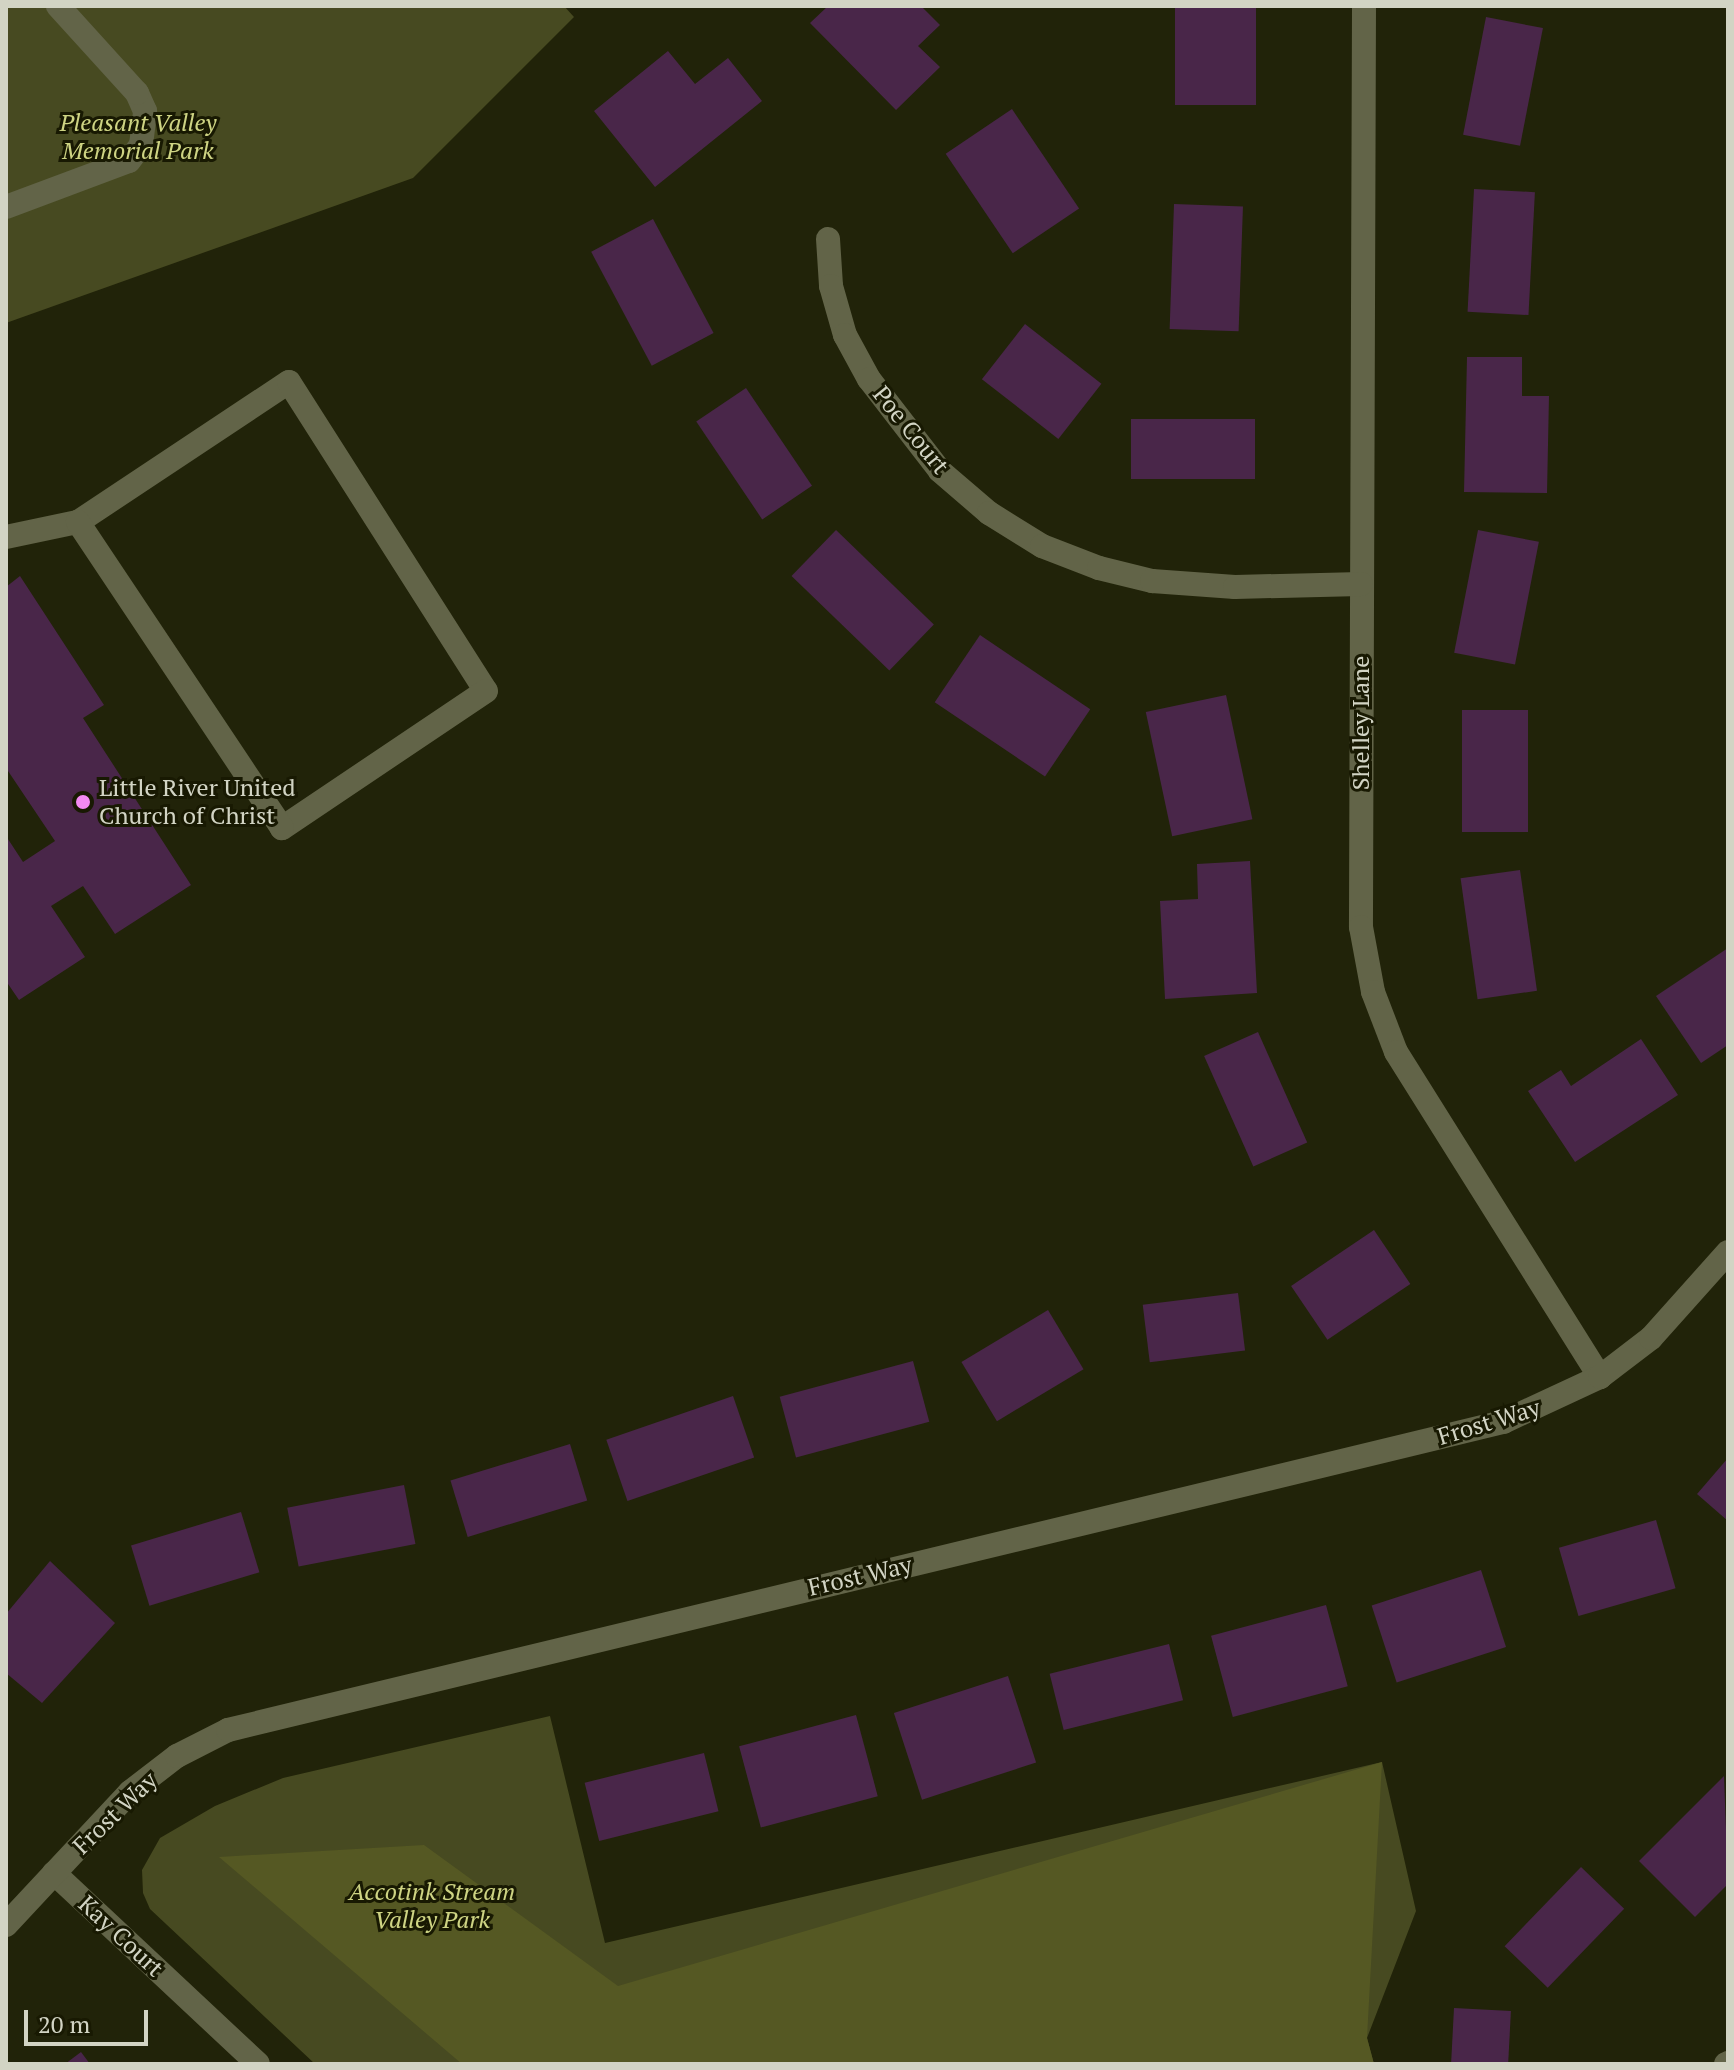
<!DOCTYPE html>
<html>
<head>
<meta charset="utf-8">
<style>
  body { margin:0 }
  #map { position:relative; width:1734px; height:2070px; overflow:hidden; background:#212309; font-family:"PT Serif",serif }
  div>[style] { position:absolute }
  [style*='--x'] { left:calc(var(--x)*1px); top:calc(var(--y)*1px); width:calc(var(--w)*1px); rotate:calc(var(--a)*1deg) }
  .green>* { inset:0; background:#474a21 }
  .forest>* { inset:0; background:#555823 }
  .building>* { inset:0; background:#492649; transform-origin:0 0 }
  .minor>* { height:24px; margin:-12px; padding:0 12px; transform-origin:12px; border-radius:12px; background:#626448 }
  .dots>* { width:22px; height:22px; translate:-50% -50%; box-sizing:border-box; border:4px solid #181902; border-radius:50% }
  span { translate:-50% -50%; white-space:nowrap; text-align:center; line-height:1.15; -webkit-text-stroke:6px #181902; paint-order:stroke }
  .park-label { font-size:24px; color:#ced483; font-style:italic }
  .street-label { font-size:24px; color:#d2d4c4 }
  .poi-label { font-size:24px; color:#d2d4c4 }
  .left { translate:0 -50%; text-align:left }
  .frame { position:absolute; inset:0; border:8px solid #d2d4c4; pointer-events:none }
  .scale { position:absolute; left:24px; top:2010px; width:124px; height:36px; box-sizing:border-box; border:4px solid #d2d4c4; border-top:0; padding-left:10px; font-size:24px; line-height:28px; white-space:nowrap; color:#d2d4c4; -webkit-text-stroke:6px #181902; paint-order:stroke }
</style>
</head>
<body>
<div id="map">
  <div class="green">
    <i style="clip-path:polygon(6px 6px,564px 6px,574px 17px,413px 178px,6px 323px)"></i>
    <i style="clip-path:polygon(550px 1716px,605px 1943px,1382px 1762px,1416px 1911px,1367px 2038px,1374px 2064px,315px 2064px,150px 1909px,143px 1893px,142px 1870px,160px 1838px,215px 1806px,283px 1778px)"></i>
  </div>
  <div class="forest">
    <i style="clip-path:polygon(1382px 1762px,1367px 2038px,1374px 2064px,462px 2064px,219px 1857px,424px 1845px,618px 1986px)"></i>
  </div>
  <div class="building">
    <i style="clip-path:polygon(828px 6px,921px 6px,940px 25px,918px 46px,940px 67px,896px 110px,810px 23px)"></i>
    <i style="left:1175px;top:6px;width:81px;height:99px"></i>
    <i style="left:1486px;top:17px;width:58px;height:120px;rotate:11deg"></i>
    <i style="clip-path:polygon(668px 51px,695px 84px,728px 58px,762px 101px,655px 187px,594px 111px)"></i>
    <i style="left:1012px;top:109px;width:120px;height:80px;rotate:56deg"></i>
    <i style="left:1474px;top:189px;width:61px;height:123px;rotate:3deg"></i>
    <i style="left:1174px;top:204px;width:69px;height:125px;rotate:2deg"></i>
    <i style="left:653px;top:219px;width:129px;height:70px;rotate:62deg"></i>
    <i style="left:1025px;top:324px;width:97px;height:70px;rotate:38deg"></i>
    <i style="clip-path:polygon(1467px 357px,1522px 357px,1522px 396px,1549px 396px,1547px 493px,1464px 492px)"></i>
    <i style="left:746px;top:388px;width:118px;height:60px;rotate:56deg"></i>
    <i style="left:1131px;top:419px;width:124px;height:60px"></i>
    <i style="left:836px;top:530px;width:136px;height:64px;rotate:44deg"></i>
    <i style="left:1478px;top:530px;width:62px;height:125px;rotate:11deg"></i>
    <i style="clip-path:polygon(20px 576px,104px 705px,83px 718px,191px 885px,115px 934px,83px 886px,51px 906px,85px 957px,19px 1000px,6px 981px,6px 836px,23px 862px,55px 841px,6px 768px,6px 587px)"></i>
    <i style="left:980px;top:635px;width:133px;height:81px;rotate:34deg"></i>
    <i style="left:1226px;top:695px;width:127px;height:82px;rotate:78deg"></i>
    <i style="left:1462px;top:710px;width:66px;height:122px"></i>
    <i style="clip-path:polygon(1250px 861px,1257px 993px,1165px 999px,1160px 901px,1198px 899px,1197px 864px)"></i>
    <i style="left:1520px;top:870px;width:122px;height:60px;rotate:82deg"></i>
    <i style="clip-path:polygon(1728px 948px,1728px 1045px,1701px 1063px,1656px 996px)"></i>
    <i style="left:1258px;top:1032px;width:121px;height:59px;rotate:66deg"></i>
    <i style="clip-path:polygon(1641px 1039px,1678px 1095px,1575px 1162px,1528px 1091px,1561px 1070px,1571px 1086px)"></i>
    <i style="left:1374px;top:1230px;width:65px;height:100px;rotate:56deg"></i>
    <i style="left:1238px;top:1293px;width:58px;height:96px;rotate:83deg"></i>
    <i style="left:1048px;top:1310px;width:69px;height:101px;rotate:59deg"></i>
    <i style="left:913px;top:1361px;width:63px;height:138px;rotate:75deg"></i>
    <i style="left:733px;top:1396px;width:65px;height:134px;rotate:71deg"></i>
    <i style="left:570px;top:1444px;width:59px;height:125px;rotate:73deg"></i>
    <i style="clip-path:polygon(1728px 1458px,1728px 1521px,1697px 1494px)"></i>
    <i style="left:404px;top:1485px;width:60px;height:119px;rotate:79deg"></i>
    <i style="left:241px;top:1512px;width:63px;height:115px;rotate:73deg"></i>
    <i style="left:1656px;top:1520px;width:71px;height:101px;rotate:74deg"></i>
    <i style="clip-path:polygon(50px 1561px,115px 1623px,42px 1703px,6px 1673px,6px 1614px)"></i>
    <i style="left:1481px;top:1570px;width:81px;height:115px;rotate:72deg"></i>
    <i style="left:1326px;top:1605px;width:84px;height:119px;rotate:75deg"></i>
    <i style="left:1169px;top:1644px;width:58px;height:123px;rotate:76deg"></i>
    <i style="left:1008px;top:1676px;width:91px;height:120px;rotate:72deg"></i>
    <i style="left:856px;top:1715px;width:84px;height:121px;rotate:75deg"></i>
    <i style="left:704px;top:1753px;width:60px;height:123px;rotate:76deg"></i>
    <i style="clip-path:polygon(1724px 1776px,1728px 1884px,1695px 1917px,1639px 1861px)"></i>
    <i style="left:1581px;top:1867px;width:60px;height:110px;rotate:44deg"></i>
    <i style="left:1454px;top:2008px;width:57px;height:56px;rotate:3deg"></i>
    <i style="clip-path:polygon(81px 2052px,90px 2064px,65px 2064px)"></i>
  </div>
  <div class="minor">
    <i style="--x:1364;--y:6;--w:921;--a:90.19"></i>
    <i style="--x:1361;--y:927;--w:66;--a:79.5"></i>
    <i style="--x:1373;--y:992;--w:64;--a:69"></i>
    <i style="--x:1396;--y:1052;--w:384;--a:57.9"></i>
    <i style="--x:6;--y:207;--w:131;--a:-20.5"></i>
    <i style="--x:129;--y:161;--w:20;--a:-53"></i>
    <i style="--x:141;--y:145;--w:34;--a:-83"></i>
    <i style="--x:145;--y:111;--w:20;--a:-114"></i>
    <i style="--x:137;--y:93;--w:118;--a:-132.2"></i>
    <i style="--x:828;--y:239;--w:47;--a:86.3"></i>
    <i style="--x:831;--y:286;--w:51;--a:74.1"></i>
    <i style="--x:845;--y:335;--w:50;--a:61.4"></i>
    <i style="--x:869;--y:379;--w:116;--a:52.3"></i>
    <i style="--x:940;--y:471;--w:65;--a:40.6"></i>
    <i style="--x:989;--y:513;--w:62;--a:31.9"></i>
    <i style="--x:1042;--y:546;--w:61;--a:21.1"></i>
    <i style="--x:1099;--y:568;--w:55;--a:13.8"></i>
    <i style="--x:1152;--y:581;--w:83;--a:4.1"></i>
    <i style="--x:1235;--y:587;--w:126;--a:-1.4"></i>
    <i style="--x:6;--y:537;--w:74;--a:-11.8"></i>
    <i style="--x:78;--y:522;--w:253;--a:-33.6"></i>
    <i style="--x:289;--y:382;--w:366;--a:57.5"></i>
    <i style="--x:486;--y:691;--w:246;--a:146.1"></i>
    <i style="--x:282;--y:828;--w:368;--a:-123.7"></i>
    <i style="--x:54;--y:1873;--w:279;--a:43.1"></i>
    <i style="--x:6;--y:1925;--w:182;--a:-47"></i>
    <i style="--x:130;--y:1792;--w:59;--a:-37.5"></i>
    <i style="--x:177;--y:1756;--w:57;--a:-27"></i>
    <i style="--x:228;--y:1730;--w:1312;--a:-13.58"></i>
    <i style="--x:1503;--y:1422;--w:107;--a:-24.9"></i>
    <i style="--x:1600;--y:1377;--w:64;--a:-37.4"></i>
    <i style="--x:1651;--y:1338;--w:115;--a:-48.2"></i>
    <i style="--x:1726;--y:2064;--w:2;--a:-27"></i>
  </div>
  <div class="dots">
    <i style="left:83px;top:802px;background:#f38af2"></i>
  </div>
  <div class="park-label">
    <span style="left:138px;top:137px">Pleasant Valley<br>Memorial Park</span>
    <span style="left:432px;top:1906px">Accotink Stream<br>Valley Park</span>
  </div>
  <div class="street-label">
    <span style="left:911px;top:430px;rotate:51deg">Poe Court</span>
    <span style="left:1361px;top:723px;rotate:-90deg">Shelley Lane</span>
    <span style="left:1489px;top:1422px;rotate:-17deg">Frost Way</span>
    <span style="left:860px;top:1576px;rotate:-13deg">Frost Way</span>
    <span style="left:115px;top:1813px;rotate:-44deg">Frost Way</span>
    <span style="left:121px;top:1936px;rotate:43deg">Kay Court</span>
  </div>
  <div class="poi-label">
    <span class="left" style="left:99px;top:802px">Little River United<br>Church of Christ</span>
  </div>
  <div class="frame"></div>
  <div class="scale">20 m</div>
</div>
</body>
</html>
